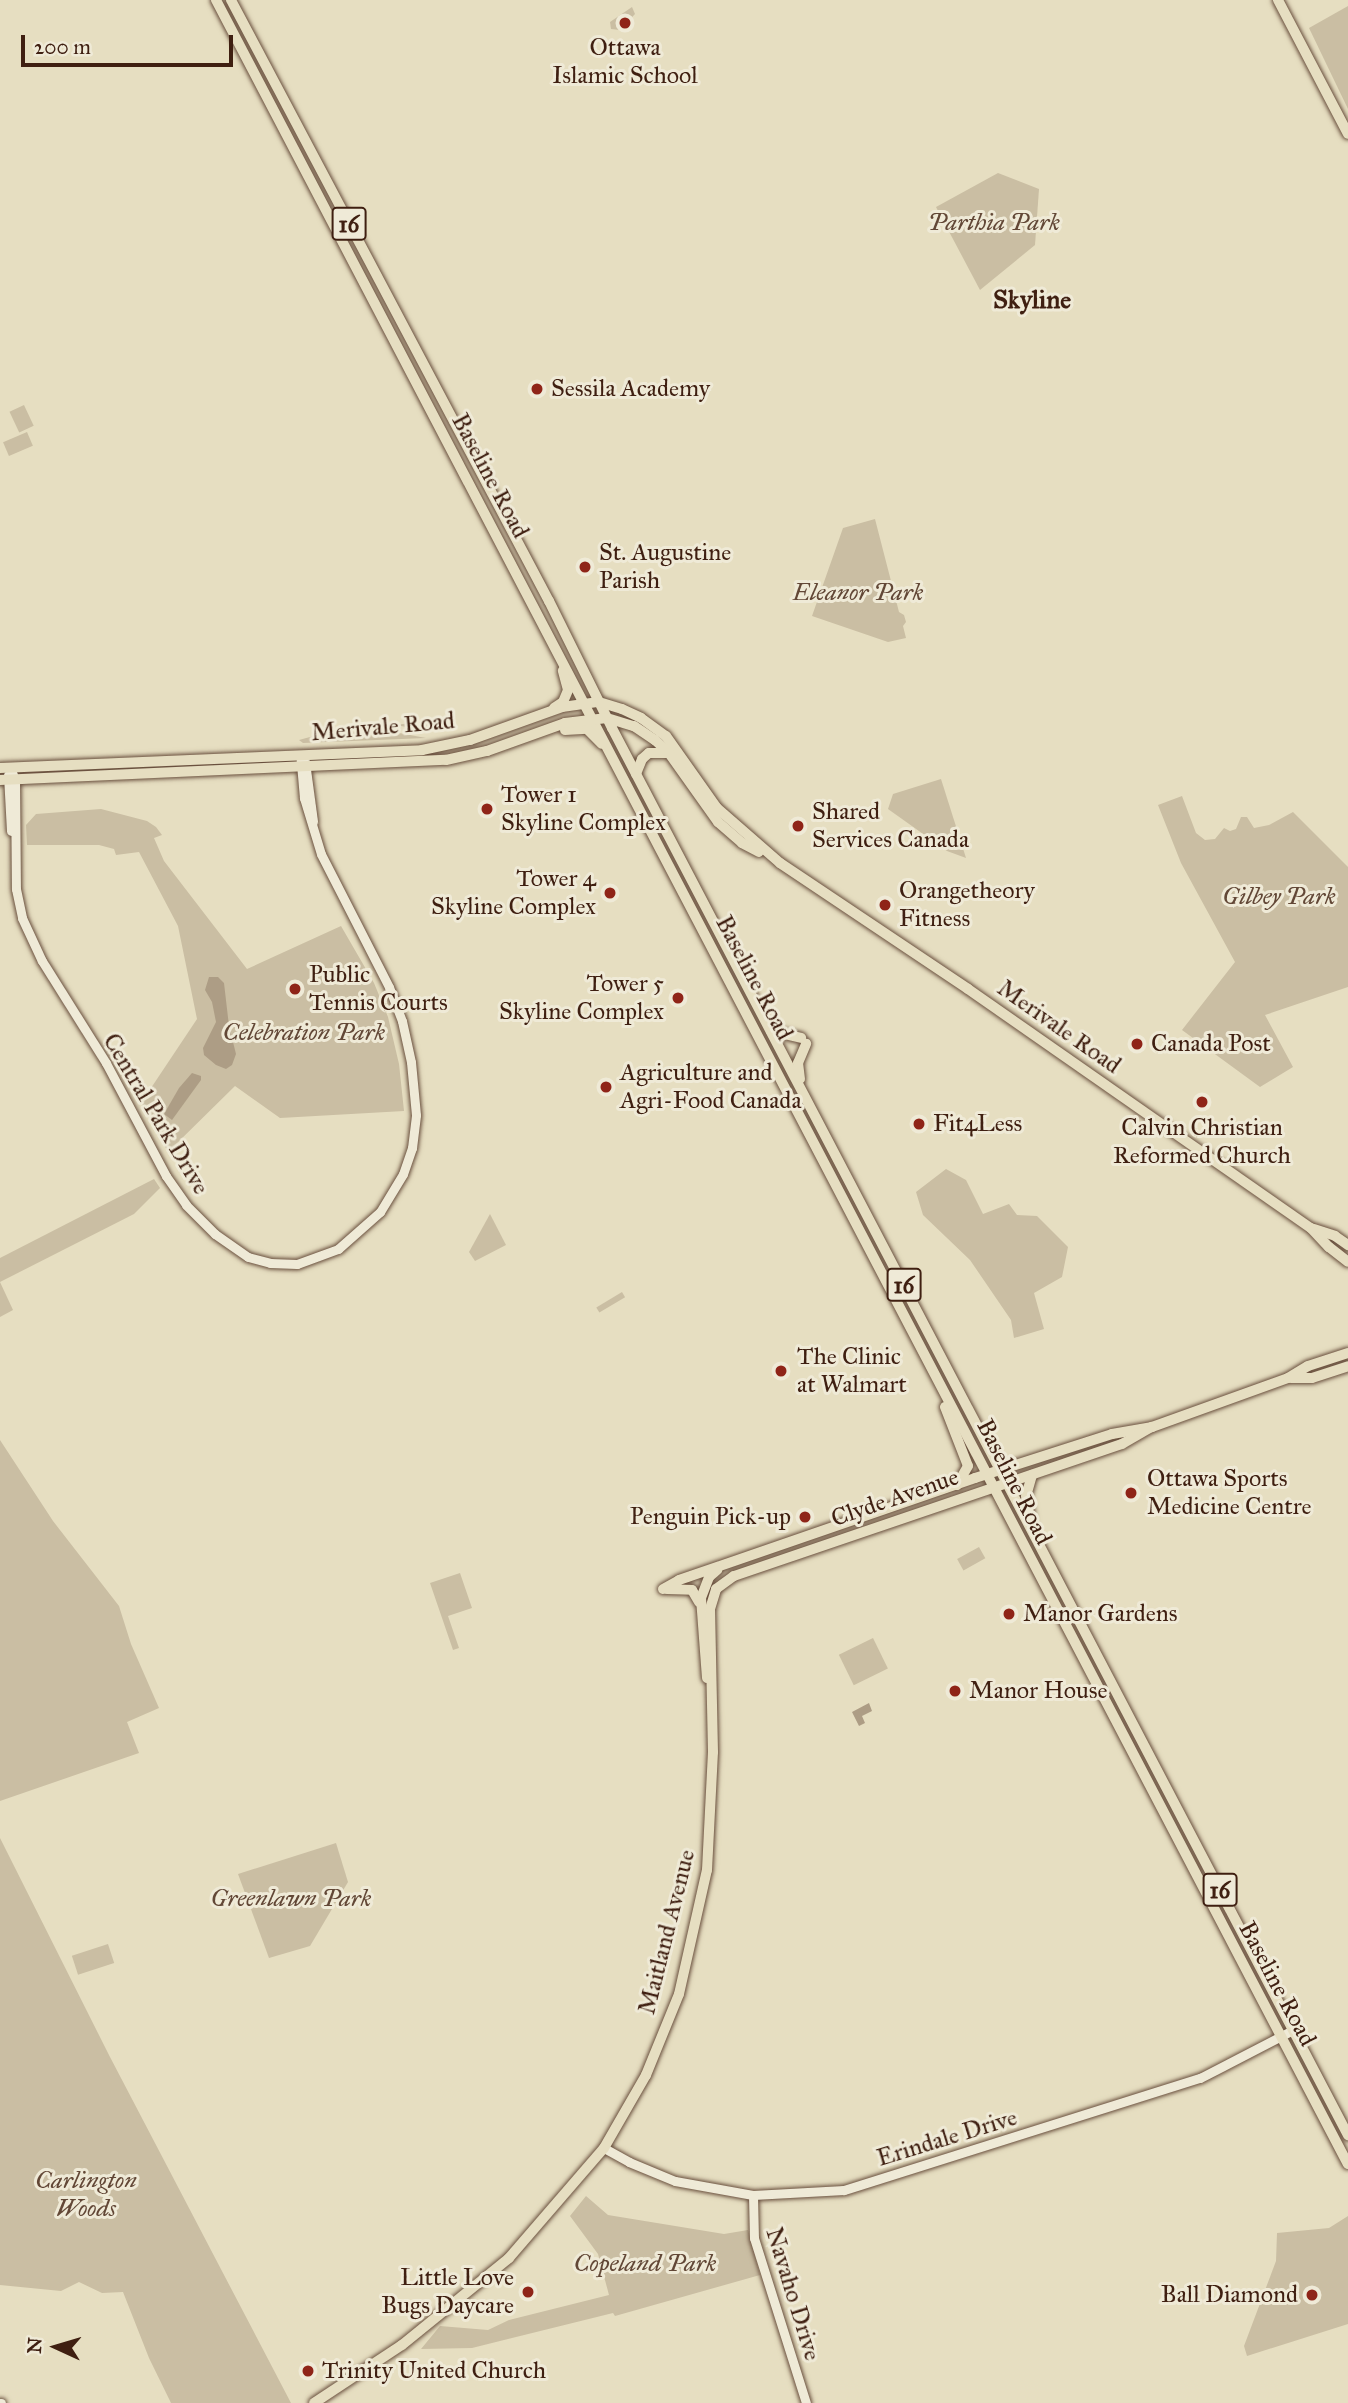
<!DOCTYPE html>
<html>
<head>
<meta charset="utf-8">
<style>
  body { margin:0 }
  #map { position:relative; width:1348px; height:2403px; overflow:hidden; background:#e6dec1; font-family:"IM FELL Great Primer",serif }
  div>[style] { position:absolute }
  [style*='--x'] { left:calc(var(--x)*1px); top:calc(var(--y)*1px); width:calc(var(--w)*1px); rotate:calc(var(--a)*1deg) }
  .green>* { inset:0; background:#cabea3; transform-origin:0 0 }
  .water>* { inset:0; background:#ad9d85 }
  .roads { filter:drop-shadow(0 0 2px #694f3d) drop-shadow(0 0 2px #694f3d) }
  .minor>* { height:9px; margin:-4.5px; padding:0 4.5px; transform-origin:4.5px; border-radius:4.5px; background:#efead7 }
  .major>* { height:10px; margin:-5px; padding:0 5px; transform-origin:5px; border-radius:5px; background:#e6dec1 }
  .dots>* { width:19px; height:19px; translate:-50% -50%; box-sizing:border-box; border:4px solid #efead7; border-radius:50% }
  span { translate:-50% -50%; white-space:nowrap; text-align:center; line-height:1.15; -webkit-text-stroke:6px #efead7; paint-order:stroke }
  .shield-label span { padding:2px 5px; background:#efead7; border:2px solid; border-radius:5px; -webkit-text-stroke-width:0 }
  .shield-label { font-size:23px; color:#3f1f11; font-weight:700 }
  .poi-label { font-size:24px; color:#3f1f11 }
  .left { translate:0 -50%; text-align:left }
  .right { translate:-100% -50%; text-align:right }
  .park-label { font-size:24px; color:#624736; font-style:italic }
  .street-label { font-size:24px; color:#3f1f11 }
  .neighbourhood-label { font-size:26px; color:#3f1f11; font-weight:700 }
  .north { position:absolute; left:21px; top:2312px; width:70px; height:70px; -webkit-text-stroke:5px #efead7; paint-order:stroke; rotate:274deg; font-size:19px; font-weight:700; line-height:28px; text-align:center; color:#3f1f11 }
  .north::after { content:''; display:block; margin:auto; width:24px; height:32px; background:#3f1f11; clip-path:polygon(50% 0,100% 100%,50% 72%,0 100%) }
  .scale { position:absolute; left:21px; top:35px; width:212px; height:32px; box-sizing:border-box; border:4px solid #3f1f11; border-top:0; padding-left:9px; font-size:21px; line-height:24px; white-space:nowrap; color:#3f1f11; -webkit-text-stroke:5px #efead7; paint-order:stroke }
</style>
</head>
<body>
<div id="map">
  <div class="green">
    <i style="clip-path:polygon(1348px 6px,1348px 109px,1309px 28px)"></i>
    <i style="clip-path:polygon(632px 7px,635px 14px,620px 30px,611px 29px,610px 22px)"></i>
    <i style="clip-path:polygon(998px 173px,1039px 189px,1035px 245px,980px 290px,936px 207px)"></i>
    <i style="left:24px;top:405px;width:23px;height:16px;rotate:65deg"></i>
    <i style="left:27px;top:432px;width:15px;height:26px;rotate:67deg"></i>
    <i style="clip-path:polygon(875px 519px,899px 612px,904px 615px,906px 622px,903px 626px,906px 638px,888px 642px,812px 616px,843px 528px)"></i>
    <i style="clip-path:polygon(424px 721px,432px 722px,438px 727px,422px 730px,396px 725px)"></i>
    <i style="clip-path:polygon(373px 728px,426px 738px,303px 743px,299px 740px,339px 729px)"></i>
    <i style="clip-path:polygon(941px 779px,966px 858px,947px 851px,888px 809px,893px 794px)"></i>
    <i style="clip-path:polygon(1182px 796px,1196px 833px,1205px 840px,1215px 839px,1224px 828px,1230px 831px,1236px 829px,1241px 817px,1247px 817px,1254px 828px,1269px 825px,1293px 812px,1348px 867px,1348px 987px,1265px 1015px,1293px 1067px,1260px 1087px,1182px 1030px,1235px 962px,1181px 863px,1158px 805px)"></i>
    <i style="clip-path:polygon(101px 809px,147px 821px,156px 827px,162px 835px,154px 838px,164px 861px,247px 969px,341px 926px,374px 983px,388px 1017px,399px 1064px,404px 1111px,280px 1118px,235px 1086px,168px 1152px,138px 1097px,149px 1091px,197px 1019px,178px 926px,139px 852px,116px 855px,114px 849px,99px 845px,27px 845px,26px 825px,36px 814px)"></i>
    <i style="clip-path:polygon(946px 1169px,966px 1180px,983px 1214px,1009px 1204px,1017px 1215px,1037px 1216px,1068px 1247px,1062px 1277px,1034px 1293px,1044px 1329px,1014px 1338px,1011px 1320px,970px 1260px,923px 1215px,916px 1192px)"></i>
    <i style="clip-path:polygon(154px 1179px,160px 1188px,134px 1214px,0 1282px,0 1258px)"></i>
    <i style="clip-path:polygon(490px 1214px,506px 1245px,475px 1261px,469px 1252px)"></i>
    <i style="clip-path:polygon(0 1282px,13px 1310px,0 1317px)"></i>
    <i style="left:622px;top:1292px;width:6px;height:30px;rotate:59deg"></i>
    <i style="clip-path:polygon(0 1440px,53px 1521px,119px 1606px,131px 1644px,159px 1708px,127px 1722px,139px 1753px,0 1801px)"></i>
    <i style="left:979px;top:1547px;width:13px;height:25px;rotate:61deg"></i>
    <i style="clip-path:polygon(460px 1573px,472px 1608px,448px 1616px,459px 1648px,453px 1650px,430px 1583px)"></i>
    <i style="left:873px;top:1638px;width:34px;height:38px;rotate:64deg"></i>
    <i style="clip-path:polygon(0 1838px,110px 2057px,291px 2403px,171px 2403px,149px 2358px,123px 2292px,102px 2293px,79px 2282px,61px 2291px,0 2285px)"></i>
    <i style="clip-path:polygon(336px 1843px,348px 1882px,310px 1946px,269px 1958px,238px 1874px)"></i>
    <i style="left:108px;top:1944px;width:20px;height:38px;rotate:72deg"></i>
    <i style="clip-path:polygon(586px 2196px,608px 2215px,724px 2234px,748px 2230px,760px 2275px,615px 2316px,613px 2313px,472px 2348px,421px 2349px,440px 2326px,488px 2330px,509px 2320px,609px 2295px,598px 2254px,570px 2216px)"></i>
    <i style="clip-path:polygon(1348px 2216px,1348px 2324px,1247px 2356px,1244px 2346px,1276px 2261px,1277px 2233px,1329px 2228px)"></i>
  </div>
  <div class="water">
    <i style="clip-path:polygon(209px 977px,218px 977px,224px 983px,229px 1026px,236px 1054px,232px 1065px,226px 1069px,216px 1065px,204px 1055px,203px 1048px,216px 1022px,212px 1002px,205px 990px)"></i>
    <i style="clip-path:polygon(192px 1073px,201px 1076px,201px 1080px,172px 1120px,164px 1114px,179px 1088px)"></i>
    <i style="clip-path:polygon(869px 1703px,872px 1711px,862px 1716px,865px 1723px,859px 1726px,852px 1712px)"></i>
  </div>
  <div class="roads">
    <div class="minor">
      <i style="--x:305;--y:762;--w:60;--a:82.3"></i>
      <i style="--x:10;--y:767;--w:14;--a:69"></i>
      <i style="--x:15;--y:780;--w:109;--a:89.5"></i>
      <i style="--x:16;--y:889;--w:30;--a:78"></i>
      <i style="--x:22;--y:918;--w:47;--a:65.1"></i>
      <i style="--x:42;--y:961;--w:120;--a:57.9"></i>
      <i style="--x:106;--y:1063;--w:128;--a:62"></i>
      <i style="--x:166;--y:1176;--w:35;--a:55"></i>
      <i style="--x:186;--y:1205;--w:41;--a:45"></i>
      <i style="--x:215;--y:1234;--w:40;--a:34.9"></i>
      <i style="--x:248;--y:1257;--w:23;--a:15"></i>
      <i style="--x:270;--y:1263;--w:27;--a:2"></i>
      <i style="--x:297;--y:1264;--w:44;--a:-20.1"></i>
      <i style="--x:338;--y:1249;--w:56;--a:-41.4"></i>
      <i style="--x:380;--y:1212;--w:44;--a:-58.8"></i>
      <i style="--x:403;--y:1174;--w:28;--a:-71"></i>
      <i style="--x:412;--y:1148;--w:33;--a:-83"></i>
      <i style="--x:416;--y:1115;--w:53;--a:-95.4"></i>
      <i style="--x:411;--y:1062;--w:42;--a:-102.4"></i>
      <i style="--x:402;--y:1021;--w:36;--a:-111"></i>
      <i style="--x:389;--y:987;--w:149;--a:-117.1"></i>
      <i style="--x:321;--y:854;--w:59;--a:-106.9"></i>
      <i style="--x:304;--y:798;--w:38;--a:-95"></i>
      <i style="--x:8;--y:775;--w:56;--a:86.9"></i>
      <i style="--x:604;--y:2148;--w:29;--a:29"></i>
      <i style="--x:629;--y:2162;--w:50;--a:22.4"></i>
      <i style="--x:675;--y:2181;--w:79;--a:10.2"></i>
      <i style="--x:753;--y:2195;--w:91;--a:-3.1"></i>
      <i style="--x:844;--y:2190;--w:373;--a:-17.5"></i>
      <i style="--x:1200;--y:2078;--w:105;--a:-27.3"></i>
      <i style="--x:753;--y:2195;--w:43;--a:88.7"></i>
      <i style="--x:754;--y:2238;--w:173;--a:72.5"></i>
      <i style="--x:0;--y:2403;--w:1;--a:0"></i>
    </div>
    <div class="major">
      <i style="--x:216;--y:0;--w:2442;--a:62.39"></i>
      <i style="--x:231;--y:0;--w:680;--a:62.12"></i>
      <i style="--x:549;--y:601;--w:142;--a:63.6"></i>
      <i style="--x:612;--y:728;--w:1588;--a:62.39"></i>
      <i style="--x:1278;--y:0;--w:151;--a:62.4"></i>
      <i style="--x:554;--y:708;--w:11;--a:-34"></i>
      <i style="--x:563;--y:702;--w:13;--a:-67"></i>
      <i style="--x:568;--y:690;--w:20;--a:-105"></i>
      <i style="--x:565;--y:730;--w:22;--a:-3"></i>
      <i style="--x:587;--y:729;--w:21;--a:45"></i>
      <i style="--x:0;--y:768;--w:422;--a:-2.4"></i>
      <i style="--x:422;--y:750;--w:49;--a:-11.8"></i>
      <i style="--x:470;--y:740;--w:98;--a:-19.7"></i>
      <i style="--x:562;--y:707;--w:37;--a:-8"></i>
      <i style="--x:599;--y:702;--w:24;--a:17"></i>
      <i style="--x:622;--y:709;--w:21;--a:25"></i>
      <i style="--x:641;--y:718;--w:31;--a:36"></i>
      <i style="--x:666;--y:736;--w:88;--a:54.7"></i>
      <i style="--x:717;--y:808;--w:84;--a:41.1"></i>
      <i style="--x:780;--y:863;--w:226;--a:33.8"></i>
      <i style="--x:968;--y:989;--w:418;--a:34.9"></i>
      <i style="--x:1311;--y:1228;--w:26;--a:47"></i>
      <i style="--x:1329;--y:1247;--w:24;--a:38"></i>
      <i style="--x:636;--y:774;--w:16;--a:-68"></i>
      <i style="--x:642;--y:759;--w:9;--a:-41"></i>
      <i style="--x:649;--y:753;--w:20;--a:0"></i>
      <i style="--x:0;--y:780;--w:446;--a:-2.6"></i>
      <i style="--x:446;--y:760;--w:42;--a:-12.4"></i>
      <i style="--x:487;--y:751;--w:83;--a:-19.7"></i>
      <i style="--x:565;--y:723;--w:42;--a:-6.8"></i>
      <i style="--x:607;--y:718;--w:28;--a:17"></i>
      <i style="--x:634;--y:726;--w:25;--a:34"></i>
      <i style="--x:655;--y:740;--w:19;--a:43"></i>
      <i style="--x:669;--y:753;--w:85;--a:54.6"></i>
      <i style="--x:718;--y:822;--w:32;--a:41"></i>
      <i style="--x:742;--y:843;--w:19;--a:28"></i>
      <i style="--x:771;--y:1031;--w:31;--a:13"></i>
      <i style="--x:800;--y:1079;--w:16;--a:-97"></i>
      <i style="--x:798;--y:1063;--w:21;--a:-67"></i>
      <i style="--x:1314;--y:1229;--w:22;--a:18"></i>
      <i style="--x:1335;--y:1236;--w:16;--a:35"></i>
      <i style="--x:1291;--y:1378;--w:21;--a:0"></i>
      <i style="--x:1312;--y:1378;--w:38;--a:-18"></i>
      <i style="--x:945;--y:1407;--w:63;--a:68.7"></i>
      <i style="--x:968;--y:1466;--w:22;--a:120"></i>
      <i style="--x:1030;--y:1520;--w:24;--a:-99"></i>
      <i style="--x:1026;--y:1496;--w:22;--a:-74"></i>
      <i style="--x:663;--y:1589;--w:18;--a:-29"></i>
      <i style="--x:679;--y:1580;--w:313;--a:-19"></i>
      <i style="--x:975;--y:1478;--w:144;--a:-17.8"></i>
      <i style="--x:1112;--y:1434;--w:41;--a:-9.9"></i>
      <i style="--x:1152;--y:1427;--w:145;--a:-19.8"></i>
      <i style="--x:1288;--y:1378;--w:23;--a:-31"></i>
      <i style="--x:1308;--y:1366;--w:42;--a:-18"></i>
      <i style="--x:667;--y:1589;--w:25;--a:2"></i>
      <i style="--x:692;--y:1590;--w:14;--a:60"></i>
      <i style="--x:707;--y:1678;--w:80;--a:-94.3"></i>
      <i style="--x:701;--y:1598;--w:22;--a:-69"></i>
      <i style="--x:709;--y:1577;--w:11;--a:-41"></i>
      <i style="--x:314;--y:2403;--w:105;--a:-33.4"></i>
      <i style="--x:402;--y:2345;--w:138;--a:-39.1"></i>
      <i style="--x:509;--y:2258;--w:145;--a:-49.2"></i>
      <i style="--x:604;--y:2148;--w:84;--a:-60.1"></i>
      <i style="--x:646;--y:2075;--w:87;--a:-67.8"></i>
      <i style="--x:679;--y:1994;--w:127;--a:-77.3"></i>
      <i style="--x:707;--y:1870;--w:118;--a:-87.1"></i>
      <i style="--x:713;--y:1752;--w:143;--a:-91.2"></i>
      <i style="--x:710;--y:1609;--w:21;--a:-73"></i>
      <i style="--x:716;--y:1589;--w:22;--a:-36"></i>
      <i style="--x:734;--y:1576;--w:410;--a:-18.8"></i>
      <i style="--x:1122;--y:1444;--w:34;--a:-30"></i>
    </div>
  </div>
  <div class="dots">
    <i style="left:625px;top:23px;background:#8f2418"></i>
    <i style="left:537px;top:389px;background:#8f2418"></i>
    <i style="left:585px;top:567px;background:#8f2418"></i>
    <i style="left:487px;top:809px;background:#8f2418"></i>
    <i style="left:798px;top:826px;background:#8f2418"></i>
    <i style="left:610px;top:893px;background:#8f2418"></i>
    <i style="left:885px;top:905px;background:#8f2418"></i>
    <i style="left:295px;top:989px;background:#8f2418"></i>
    <i style="left:678px;top:998px;background:#8f2418"></i>
    <i style="left:1137px;top:1044px;background:#8f2418"></i>
    <i style="left:606px;top:1087px;background:#8f2418"></i>
    <i style="left:1202px;top:1102px;background:#8f2418"></i>
    <i style="left:919px;top:1124px;background:#8f2418"></i>
    <i style="left:781px;top:1371px;background:#8f2418"></i>
    <i style="left:1131px;top:1493px;background:#8f2418"></i>
    <i style="left:805px;top:1517px;background:#8f2418"></i>
    <i style="left:1009px;top:1614px;background:#8f2418"></i>
    <i style="left:955px;top:1691px;background:#8f2418"></i>
    <i style="left:528px;top:2292px;background:#8f2418"></i>
    <i style="left:1312px;top:2295px;background:#8f2418"></i>
    <i style="left:308px;top:2371px;background:#8f2418"></i>
  </div>
  <div class="shield-label">
    <span style="left:349px;top:224px">16</span>
    <span style="left:904px;top:1285px">16</span>
    <span style="left:1220px;top:1890px">16</span>
  </div>
  <div class="poi-label">
    <span style="left:625px;top:62px">Ottawa<br>Islamic School</span>
    <span class="left" style="left:551px;top:389px">Sessila Academy</span>
    <span class="left" style="left:599px;top:567px">St. Augustine<br>Parish</span>
    <span class="left" style="left:501px;top:809px">Tower 1<br>Skyline Complex</span>
    <span class="left" style="left:812px;top:826px">Shared<br>Services Canada</span>
    <span class="right" style="left:596px;top:893px">Tower 4<br>Skyline Complex</span>
    <span class="left" style="left:899px;top:905px">Orangetheory<br>Fitness</span>
    <span class="left" style="left:309px;top:989px">Public<br>Tennis Courts</span>
    <span class="right" style="left:664px;top:998px">Tower 5<br>Skyline Complex</span>
    <span class="left" style="left:1151px;top:1044px">Canada Post</span>
    <span class="left" style="left:620px;top:1087px">Agriculture and<br>Agri-Food Canada</span>
    <span class="left" style="left:933px;top:1124px">Fit4Less</span>
    <span style="left:1202px;top:1142px">Calvin Christian<br>Reformed Church</span>
    <span class="left" style="left:797px;top:1371px">The Clinic<br>at Walmart</span>
    <span class="left" style="left:1147px;top:1493px">Ottawa Sports<br>Medicine Centre</span>
    <span class="right" style="left:791px;top:1517px">Penguin Pick-up</span>
    <span class="left" style="left:1023px;top:1614px">Manor Gardens</span>
    <span class="left" style="left:969px;top:1691px">Manor House</span>
    <span class="right" style="left:514px;top:2292px">Little Love<br>Bugs Daycare</span>
    <span class="right" style="left:1298px;top:2295px">Ball Diamond</span>
    <span class="left" style="left:322px;top:2371px">Trinity United Church</span>
  </div>
  <div class="park-label">
    <span style="left:994px;top:223px">Parthia Park</span>
    <span style="left:858px;top:593px">Eleanor Park</span>
    <span style="left:1279px;top:897px">Gilbey Park</span>
    <span style="left:304px;top:1033px">Celebration Park</span>
    <span style="left:291px;top:1899px">Greenlawn Park</span>
    <span style="left:86px;top:2195px">Carlington<br>Woods</span>
    <span style="left:645px;top:2264px">Copeland Park</span>
  </div>
  <div class="street-label">
    <span style="left:490px;top:476px;rotate:62deg">Baseline Road</span>
    <span style="left:383px;top:727px;rotate:-5deg">Merivale Road</span>
    <span style="left:754px;top:978px;rotate:62deg">Baseline Road</span>
    <span style="left:1059px;top:1027px;rotate:35deg">Merivale Road</span>
    <span style="left:156px;top:1114px;rotate:59deg">Central Park Drive</span>
    <span style="left:1014px;top:1482px;rotate:63deg">Baseline Road</span>
    <span style="left:895px;top:1498px;rotate:-19deg">Clyde Avenue</span>
    <span style="left:667px;top:1932px;rotate:-76deg">Maitland Avenue</span>
    <span style="left:1277px;top:1984px;rotate:62deg">Baseline Road</span>
    <span style="left:947px;top:2138px;rotate:-17deg">Erindale Drive</span>
    <span style="left:793px;top:2294px;rotate:73deg">Navaho Drive</span>
  </div>
  <div class="neighbourhood-label">
    <span style="left:1032px;top:300px">Skyline</span>
  </div>
  <div class="north">N</div>
  <div class="scale">200 m</div>
</div>
</body>
</html>
